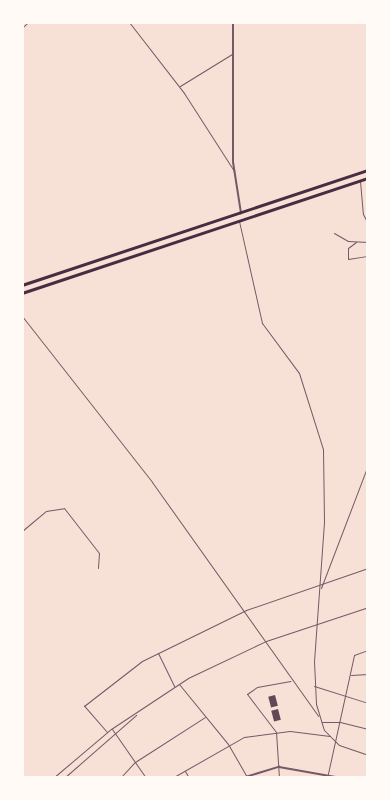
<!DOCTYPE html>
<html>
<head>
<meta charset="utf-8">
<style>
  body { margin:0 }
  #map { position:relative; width:390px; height:800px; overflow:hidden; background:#f7e1d7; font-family:Inter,sans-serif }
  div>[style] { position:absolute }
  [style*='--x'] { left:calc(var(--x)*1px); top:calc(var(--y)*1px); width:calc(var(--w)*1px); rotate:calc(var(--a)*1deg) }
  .building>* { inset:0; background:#644757; transform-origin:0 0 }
  .minor>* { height:1px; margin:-0.5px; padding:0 0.5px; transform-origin:0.5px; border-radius:0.5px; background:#755966 }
  .tertiary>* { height:2px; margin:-1px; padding:0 1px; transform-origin:1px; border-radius:1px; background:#755966 }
  .primary>* { height:2.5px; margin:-1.25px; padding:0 1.25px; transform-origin:1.25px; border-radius:1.25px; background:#4a2c40 }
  span { translate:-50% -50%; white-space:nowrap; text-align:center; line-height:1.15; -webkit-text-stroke:4px #fffaf5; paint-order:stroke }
  .frame { position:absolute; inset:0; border:24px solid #fffaf5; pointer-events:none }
</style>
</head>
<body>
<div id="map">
  <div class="building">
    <i style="left:275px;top:695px;width:11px;height:7px;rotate:75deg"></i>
    <i style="left:278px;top:709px;width:11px;height:7px;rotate:75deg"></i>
  </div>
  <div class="minor">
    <i style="--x:129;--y:22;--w:90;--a:52.2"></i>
    <i style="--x:184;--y:93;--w:93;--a:57.3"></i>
    <i style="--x:23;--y:27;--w:7;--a:-45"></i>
    <i style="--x:180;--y:86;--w:61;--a:-31.6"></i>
    <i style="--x:360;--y:181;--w:33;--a:85"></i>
    <i style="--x:363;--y:214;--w:11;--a:63"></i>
    <i style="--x:239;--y:221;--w:105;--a:77.3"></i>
    <i style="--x:262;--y:323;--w:62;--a:53.5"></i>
    <i style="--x:299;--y:373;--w:80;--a:72.5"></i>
    <i style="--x:323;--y:449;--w:73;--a:89.2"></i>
    <i style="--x:324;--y:522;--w:139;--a:94.1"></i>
    <i style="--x:314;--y:661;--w:43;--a:87.3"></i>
    <i style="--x:316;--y:704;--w:27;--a:73"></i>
    <i style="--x:324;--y:730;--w:21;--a:45"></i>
    <i style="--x:339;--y:745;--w:31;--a:19"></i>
    <i style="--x:334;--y:233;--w:16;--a:30"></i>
    <i style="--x:348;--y:241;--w:20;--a:3"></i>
    <i style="--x:356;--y:242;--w:10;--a:143"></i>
    <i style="--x:348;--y:248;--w:11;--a:90"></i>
    <i style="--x:348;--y:259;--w:20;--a:-9"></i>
    <i style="--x:22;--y:316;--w:211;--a:51.9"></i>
    <i style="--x:152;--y:482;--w:287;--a:54.6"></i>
    <i style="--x:22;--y:531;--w:31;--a:-40"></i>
    <i style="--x:46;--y:511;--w:18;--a:-9"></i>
    <i style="--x:64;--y:508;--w:57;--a:52.1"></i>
    <i style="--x:99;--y:553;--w:15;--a:94"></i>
    <i style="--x:321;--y:588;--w:132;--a:-69.1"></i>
    <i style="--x:158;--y:653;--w:37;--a:64"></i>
    <i style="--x:351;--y:675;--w:17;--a:-3"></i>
    <i style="--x:179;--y:684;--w:77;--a:50.8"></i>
    <i style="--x:228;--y:744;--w:36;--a:60"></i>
    <i style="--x:314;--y:686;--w:57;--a:17.5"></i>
    <i style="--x:322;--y:722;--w:18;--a:0"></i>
    <i style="--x:340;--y:722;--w:29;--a:14"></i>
    <i style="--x:112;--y:729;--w:60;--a:55.2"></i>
    <i style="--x:107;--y:732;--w:35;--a:-131"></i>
    <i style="--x:84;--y:706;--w:73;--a:-37.8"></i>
    <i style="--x:142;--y:661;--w:116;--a:-26.1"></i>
    <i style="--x:246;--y:610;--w:129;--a:-19"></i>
    <i style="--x:185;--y:771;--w:8;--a:60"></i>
    <i style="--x:53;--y:778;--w:76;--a:-40.2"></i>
    <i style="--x:111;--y:729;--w:92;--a:-33.5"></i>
    <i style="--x:188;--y:678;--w:86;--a:-25.4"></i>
    <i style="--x:266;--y:641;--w:108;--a:-18.4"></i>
    <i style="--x:64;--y:778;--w:96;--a:-41.2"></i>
    <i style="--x:120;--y:778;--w:22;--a:-47"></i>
    <i style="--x:135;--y:762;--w:83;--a:-32.7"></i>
    <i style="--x:172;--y:778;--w:83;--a:-29.7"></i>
    <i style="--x:244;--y:737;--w:46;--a:-7.4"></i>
    <i style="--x:290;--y:731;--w:40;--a:7.1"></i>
    <i style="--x:279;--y:778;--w:46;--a:-93.7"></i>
    <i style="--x:276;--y:732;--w:48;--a:-127.3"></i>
    <i style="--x:247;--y:694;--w:12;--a:-35"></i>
    <i style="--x:257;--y:687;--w:34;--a:-10"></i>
    <i style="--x:327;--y:778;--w:126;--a:-77.6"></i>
    <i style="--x:354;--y:655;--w:15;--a:-20"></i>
  </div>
  <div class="tertiary">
    <i style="--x:233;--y:22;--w:140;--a:90"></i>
    <i style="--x:233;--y:162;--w:52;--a:81.1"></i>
    <i style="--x:242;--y:778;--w:39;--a:-17"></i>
    <i style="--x:279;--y:767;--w:63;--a:10.1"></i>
  </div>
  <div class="primary">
    <i style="--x:22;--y:285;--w:365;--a:-18.4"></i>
    <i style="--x:22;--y:293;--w:365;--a:-18.4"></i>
  </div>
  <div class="frame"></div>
</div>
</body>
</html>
